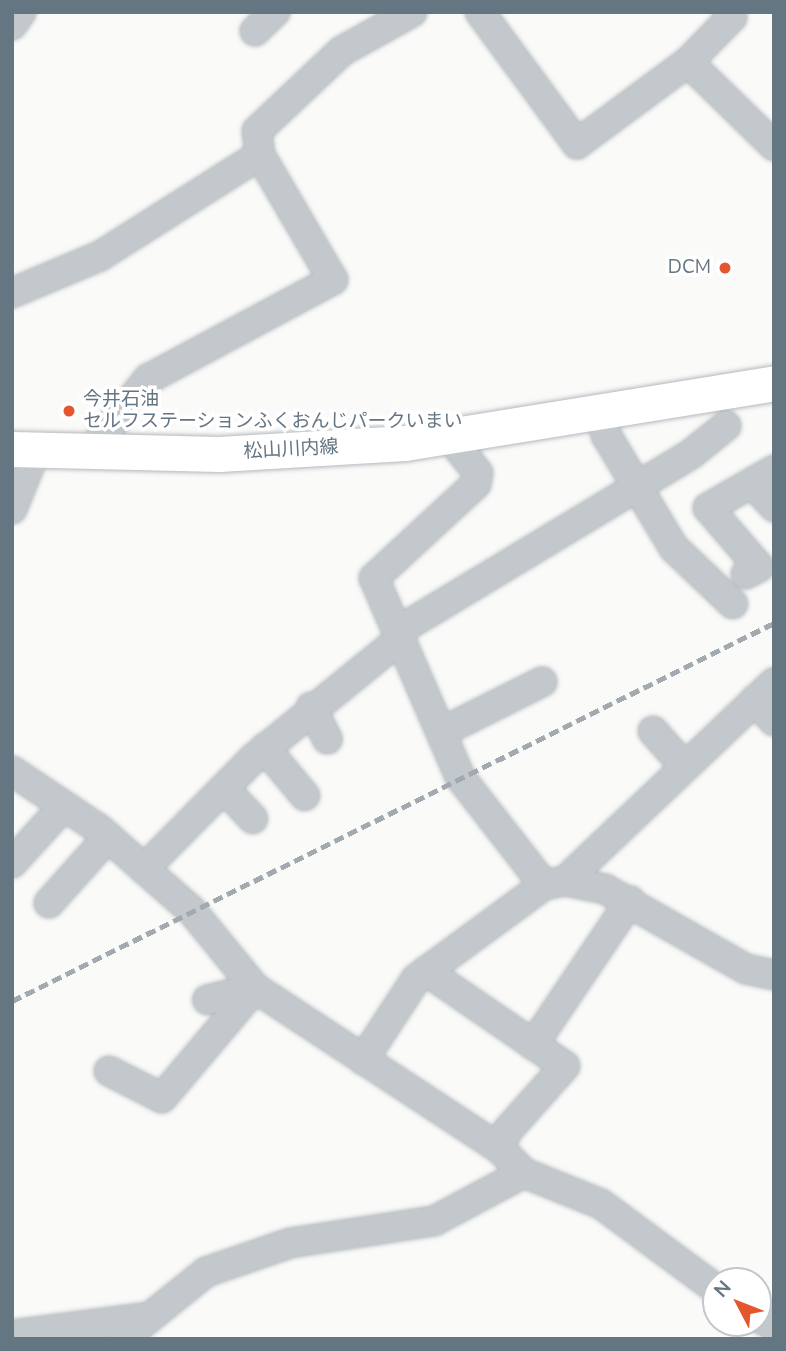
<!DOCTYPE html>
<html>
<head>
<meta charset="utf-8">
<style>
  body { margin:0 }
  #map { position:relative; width:786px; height:1351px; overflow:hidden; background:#fafaf8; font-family:"Nunito Sans","Noto Sans JP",sans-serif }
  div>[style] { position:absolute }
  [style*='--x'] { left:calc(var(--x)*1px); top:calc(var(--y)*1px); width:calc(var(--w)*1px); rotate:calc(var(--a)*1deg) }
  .roads { filter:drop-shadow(0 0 2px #b5babe) drop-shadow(0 0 2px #b5babe) }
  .minor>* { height:28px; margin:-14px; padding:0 14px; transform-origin:14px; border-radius:14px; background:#c3c8cc }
  .major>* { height:35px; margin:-17.5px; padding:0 17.5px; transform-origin:17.5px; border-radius:17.5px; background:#fff }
  .rail>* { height:5px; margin-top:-2.5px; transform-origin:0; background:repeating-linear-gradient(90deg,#a2aab0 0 10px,transparent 0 15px) }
  .dots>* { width:19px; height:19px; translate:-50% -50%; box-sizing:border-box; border:4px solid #fff; border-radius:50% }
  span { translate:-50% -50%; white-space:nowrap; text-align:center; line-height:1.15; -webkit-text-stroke:7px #fff; paint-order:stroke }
  .poi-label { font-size:19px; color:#657683 }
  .right { translate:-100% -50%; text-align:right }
  .left { translate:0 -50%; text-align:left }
  .street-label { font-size:19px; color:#657683 }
  .frame { position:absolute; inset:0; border:14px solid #657683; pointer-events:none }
  .north { position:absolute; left:702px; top:1267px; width:70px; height:70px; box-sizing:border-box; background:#fff; border:2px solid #c1c8cd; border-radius:50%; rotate:312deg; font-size:19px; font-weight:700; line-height:28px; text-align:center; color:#657683 }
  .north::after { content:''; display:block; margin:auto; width:24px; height:32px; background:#e4572e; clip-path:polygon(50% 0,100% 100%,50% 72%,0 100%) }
</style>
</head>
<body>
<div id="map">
  <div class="roads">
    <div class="minor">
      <i style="--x:480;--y:12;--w:164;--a:53.7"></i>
      <i style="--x:577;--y:144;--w:138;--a:-36.5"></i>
      <i style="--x:688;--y:62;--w:63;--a:-45.6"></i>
      <i style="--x:732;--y:17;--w:6;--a:-129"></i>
      <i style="--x:12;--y:25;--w:16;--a:-55"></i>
      <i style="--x:255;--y:31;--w:28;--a:-44"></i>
      <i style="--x:688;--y:62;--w:120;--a:44.3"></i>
      <i style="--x:12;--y:293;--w:95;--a:-22.8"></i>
      <i style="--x:100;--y:256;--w:189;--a:-32.3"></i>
      <i style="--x:601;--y:415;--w:21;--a:76"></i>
      <i style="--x:606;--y:435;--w:132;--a:59"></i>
      <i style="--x:674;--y:548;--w:81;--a:43.5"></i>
      <i style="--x:451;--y:439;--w:43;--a:51.5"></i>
      <i style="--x:478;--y:473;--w:11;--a:100"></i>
      <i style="--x:476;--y:484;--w:139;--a:137.3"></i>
      <i style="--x:374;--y:578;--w:217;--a:66.6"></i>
      <i style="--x:460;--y:777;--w:137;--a:52.1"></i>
      <i style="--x:544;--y:885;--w:21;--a:-11"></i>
      <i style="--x:565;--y:881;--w:41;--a:11.3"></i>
      <i style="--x:605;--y:889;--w:162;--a:29.6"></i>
      <i style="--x:746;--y:969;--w:29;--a:12"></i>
      <i style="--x:92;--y:449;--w:90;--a:-51.3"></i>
      <i style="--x:148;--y:379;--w:210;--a:-28.2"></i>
      <i style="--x:333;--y:280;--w:145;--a:-120.3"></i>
      <i style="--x:260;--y:155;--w:24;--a:-97"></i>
      <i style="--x:257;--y:131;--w:117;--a:-43.3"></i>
      <i style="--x:342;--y:51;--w:80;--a:-29.1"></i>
      <i style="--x:752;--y:483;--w:33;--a:47"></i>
      <i style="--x:12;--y:509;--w:64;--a:-67.9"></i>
      <i style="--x:746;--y:574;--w:15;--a:-28"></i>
      <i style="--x:759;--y:567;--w:78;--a:-130.8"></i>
      <i style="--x:708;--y:508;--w:76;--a:-29.9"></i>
      <i style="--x:398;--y:631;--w:342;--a:-31.1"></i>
      <i style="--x:691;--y:454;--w:45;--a:-38.7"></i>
      <i style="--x:755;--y:700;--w:28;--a:48"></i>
      <i style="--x:311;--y:707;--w:36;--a:63"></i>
      <i style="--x:653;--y:731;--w:47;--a:48.5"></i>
      <i style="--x:442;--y:732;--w:112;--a:-26.6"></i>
      <i style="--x:265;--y:748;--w:62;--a:50.2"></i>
      <i style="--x:12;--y:771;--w:105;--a:33.7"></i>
      <i style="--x:99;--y:829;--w:124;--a:41.4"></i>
      <i style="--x:192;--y:911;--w:99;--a:50.7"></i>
      <i style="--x:255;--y:988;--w:292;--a:33.3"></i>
      <i style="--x:499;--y:1148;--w:35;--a:45"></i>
      <i style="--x:524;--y:1173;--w:83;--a:21.9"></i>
      <i style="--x:601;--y:1204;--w:143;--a:36.5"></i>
      <i style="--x:224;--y:788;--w:42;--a:46.9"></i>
      <i style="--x:12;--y:863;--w:76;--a:-47.7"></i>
      <i style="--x:144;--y:869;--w:156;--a:-45.3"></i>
      <i style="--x:254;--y:758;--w:190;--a:-39.2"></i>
      <i style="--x:565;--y:881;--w:288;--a:-43.5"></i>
      <i style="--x:49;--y:903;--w:89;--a:-48.2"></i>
      <i style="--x:426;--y:971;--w:168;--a:34.4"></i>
      <i style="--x:565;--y:1066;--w:86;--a:131.7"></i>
      <i style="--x:508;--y:1130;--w:20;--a:117"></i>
      <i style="--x:533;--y:1045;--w:174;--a:-56"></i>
      <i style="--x:363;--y:1060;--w:97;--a:-56.8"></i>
      <i style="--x:416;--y:979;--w:159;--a:-36.3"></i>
      <i style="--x:109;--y:1071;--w:59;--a:27"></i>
      <i style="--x:162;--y:1098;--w:144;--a:-49.8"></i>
      <i style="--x:255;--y:988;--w:49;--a:166"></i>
      <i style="--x:758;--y:1317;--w:18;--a:29"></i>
      <i style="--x:12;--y:1335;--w:137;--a:-7.5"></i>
      <i style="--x:123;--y:1339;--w:107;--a:-38.9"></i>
      <i style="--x:206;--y:1272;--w:89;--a:-19"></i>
      <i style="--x:290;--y:1243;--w:146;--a:-8.7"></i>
      <i style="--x:434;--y:1221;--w:102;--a:-28.1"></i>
    </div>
    <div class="major">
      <i style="--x:12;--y:449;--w:207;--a:1.4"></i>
      <i style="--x:219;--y:454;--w:186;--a:-3.4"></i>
      <i style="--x:405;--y:443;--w:374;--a:-9.2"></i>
    </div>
  </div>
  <div class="rail">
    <i style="--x:12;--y:1001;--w:851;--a:-26.38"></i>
  </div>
  <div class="dots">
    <i style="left:725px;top:268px;background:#e4572e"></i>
    <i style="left:69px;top:411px;background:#e4572e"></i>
  </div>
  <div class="poi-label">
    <span class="right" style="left:711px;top:268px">DCM</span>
    <span class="left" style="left:83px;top:411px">今井石油<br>セルフステーションふくおんじパークいまい</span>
  </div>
  <div class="street-label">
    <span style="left:291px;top:450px;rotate:-3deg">松山川内線</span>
  </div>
  <div class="frame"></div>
  <div class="north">N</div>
</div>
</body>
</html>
